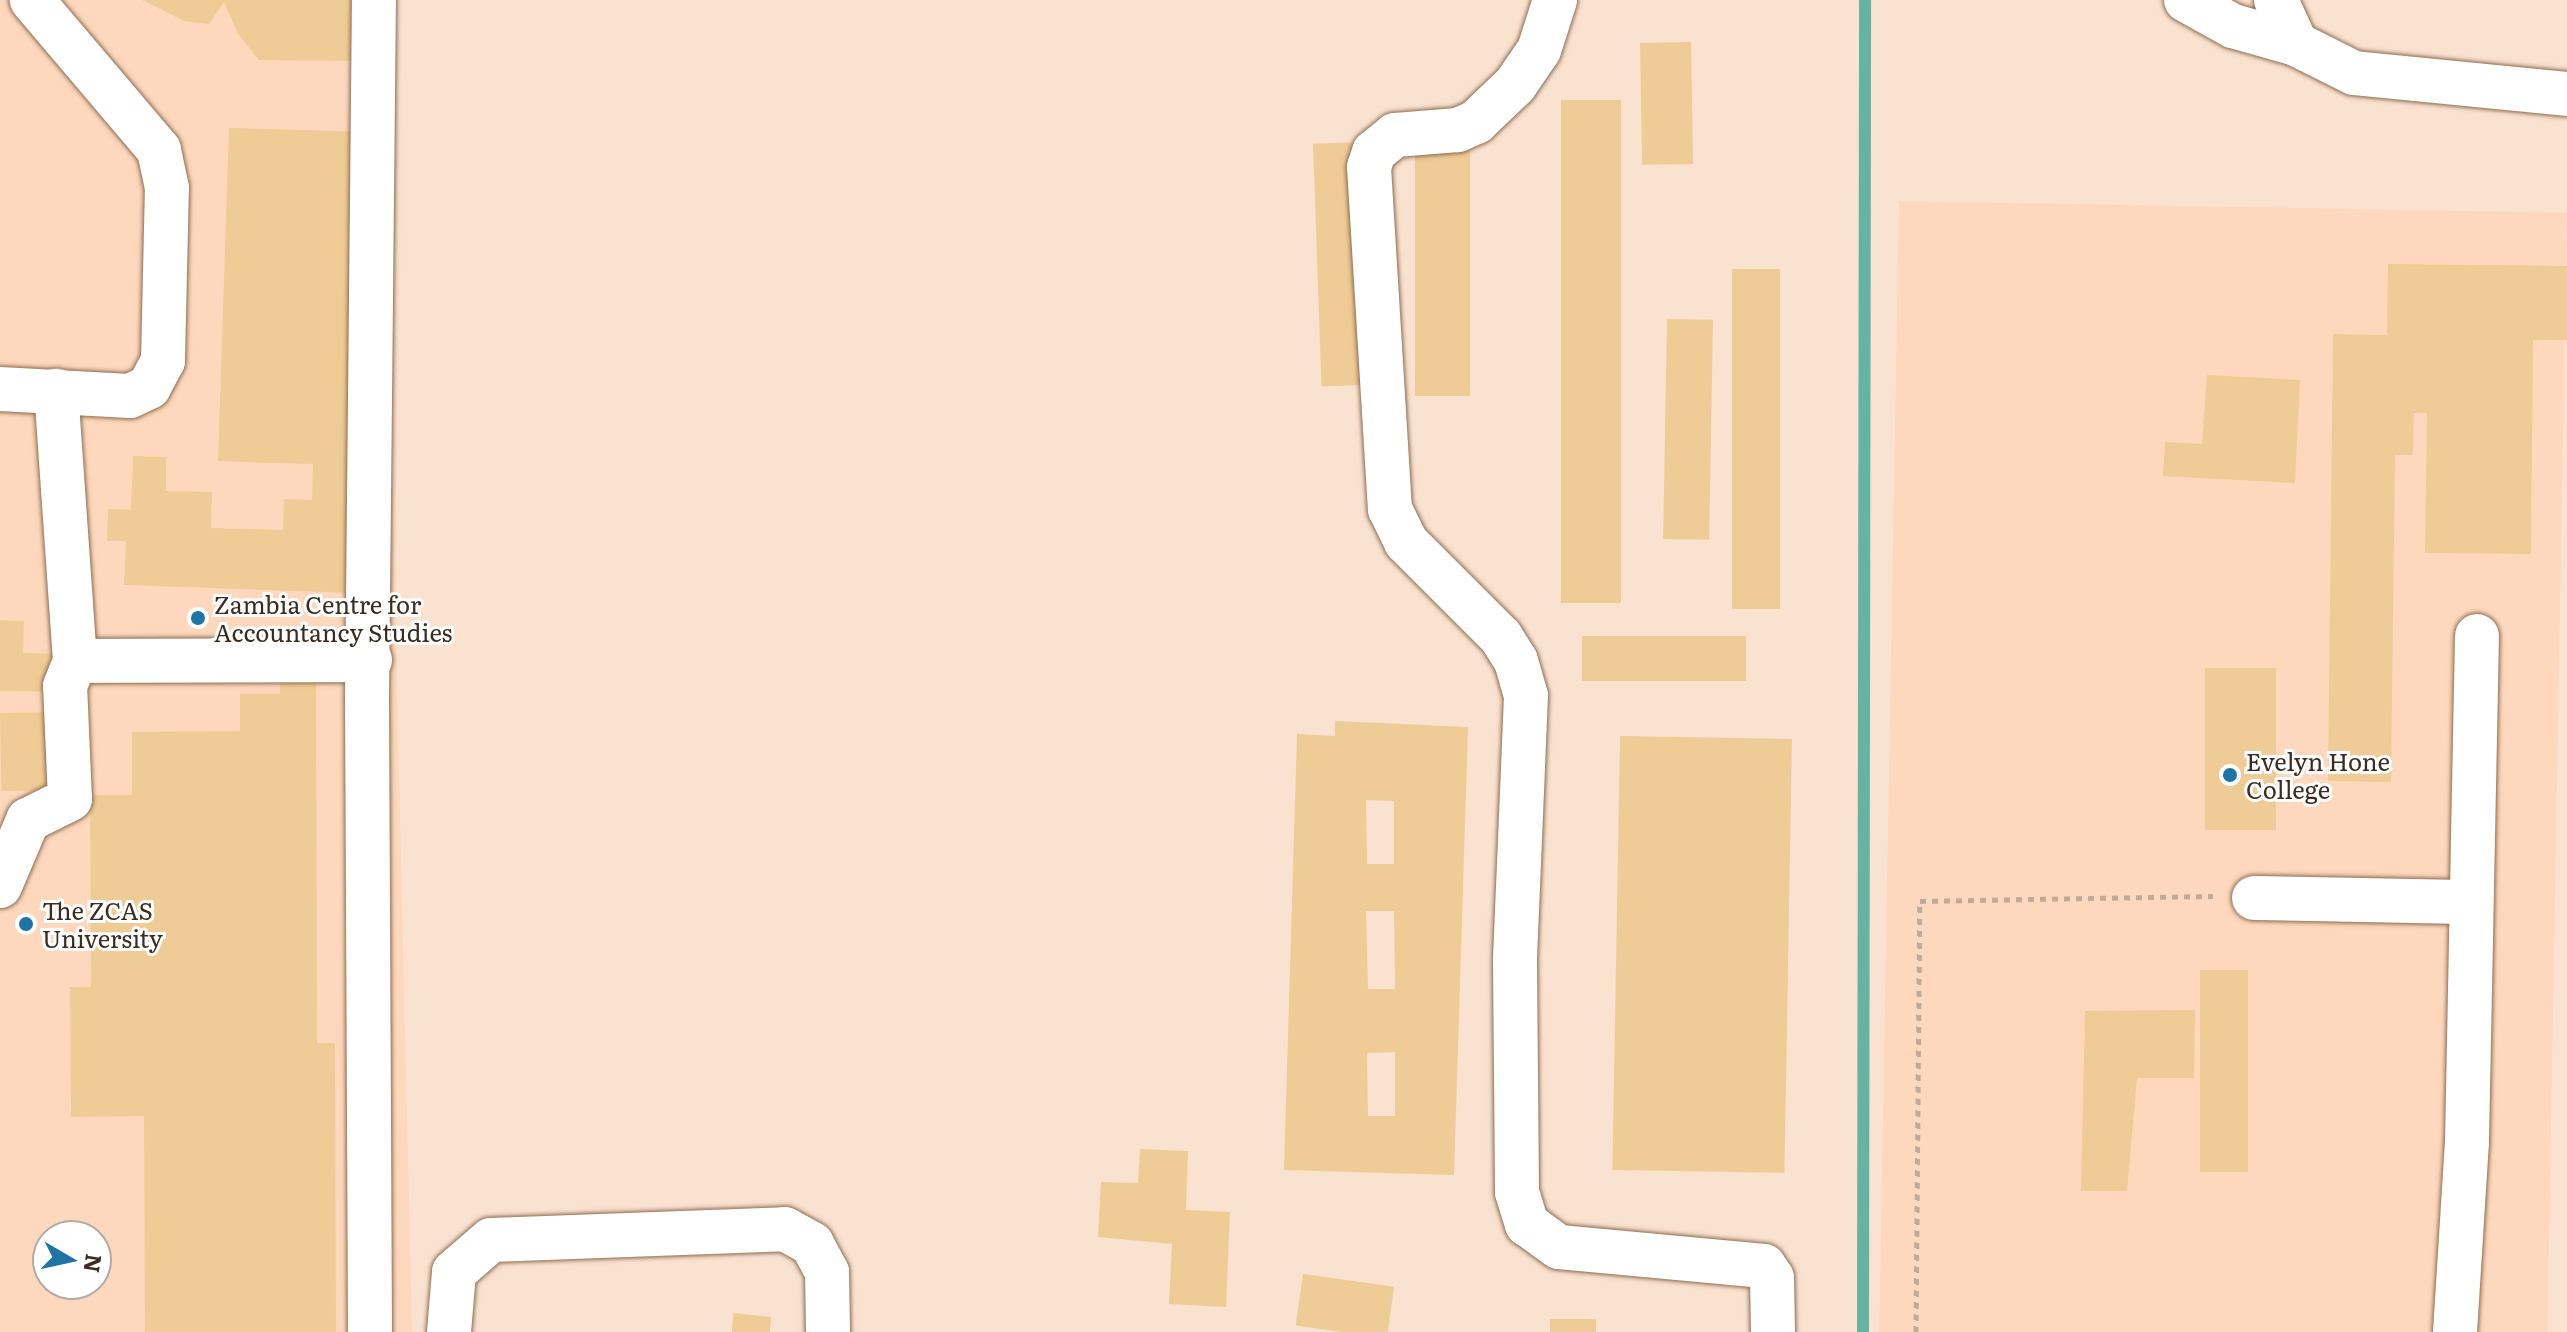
<!DOCTYPE html>
<html>
<head>
<meta charset="utf-8">
<style>
  body { margin:0 }
  #map { position:relative; width:2567px; height:1332px; overflow:hidden; background:#fae2d0; font-family:Literata,serif }
  div>[style] { position:absolute }
  [style*='--x'] { left:calc(var(--x)*1px); top:calc(var(--y)*1px); width:calc(var(--w)*1px); rotate:calc(var(--a)*1deg) }
  .built>* { inset:0; background:#fdd8bc; transform-origin:0 0 }
  .stream>* { height:12px; margin:-6px; padding:0 6px; transform-origin:6px; border-radius:6px; background:#64b3a3 }
  .building>* { inset:0; background:#efcc95; transform-origin:0 0 }
  .path>* { height:5px; margin-top:-2.5px; transform-origin:0; background:repeating-linear-gradient(90deg,#c0ab9b 0 6px,transparent 0 12px) }
  .roads { filter:drop-shadow(0 0 2px #8f6d51) drop-shadow(0 0 2px #8f6d51) }
  .minor>* { height:44px; margin:-22px; padding:0 22px; transform-origin:22px; border-radius:22px; background:#fff }
  .dots>* { width:22px; height:22px; translate:-50% -50%; box-sizing:border-box; border:4px solid #fff; border-radius:50% }
  span { translate:-50% -50%; white-space:nowrap; text-align:center; line-height:1.15; -webkit-text-stroke:6px #fff; paint-order:stroke }
  .poi-label { font-size:24px; color:#3b2c20 }
  .left { translate:0 -50%; text-align:left }
  .north { position:absolute; left:32px; top:1220px; width:80px; height:80px; box-sizing:border-box; background:#fff; border:2px solid #b1aba6; border-radius:50%; rotate:99deg; font-size:22px; font-weight:700; line-height:32px; text-align:center; color:#3b2c20 }
  .north::after { content:''; display:block; margin:auto; width:28px; height:36px; background:#2074a5; clip-path:polygon(50% 0,100% 100%,50% 72%,0 100%) }
</style>
</head>
<body>
<div id="map">
  <div class="built">
    <i style="clip-path:polygon(evenodd,0 0,381px 0,412px 1332px,0 1332px,0 0,48px 1236px,96px 1236px,96px 1284px,48px 1284px,48px 1236px)"></i>
    <i style="left:1899px;top:201px;width:668px;height:1131px;rotate:1deg"></i>
  </div>
  <div class="stream">
    <i style="--x:1863;--y:1332;--w:1332;--a:-89.91"></i>
  </div>
  <div class="building">
    <i style="clip-path:polygon(142px 0,351px 0,351px 61px,259px 60px,238px 34px,224px 2px,209px 24px,184px 21px)"></i>
    <i style="left:1691px;top:42px;width:122px;height:51px;rotate:89deg"></i>
    <i style="left:1561px;top:100px;width:60px;height:503px"></i>
    <i style="clip-path:polygon(229px 128px,369px 132px,353px 593px,124px 585px,126px 541px,107px 541px,108px 509px,131px 510px,133px 456px,166px 457px,166px 491px,212px 492px,211px 528px,283px 530px,284px 499px,312px 500px,313px 464px,218px 461px)"></i>
    <i style="left:1363px;top:142px;width:243px;height:50px;rotate:88deg"></i>
    <i style="left:1470px;top:151px;width:245px;height:55px;rotate:90deg"></i>
    <i style="clip-path:polygon(2388px 264px,2567px 266px,2567px 340px,2533px 340px,2531px 554px,2425px 553px,2427px 413px,2414px 413px,2413px 455px,2395px 455px,2391px 782px,2328px 781px,2333px 334px,2387px 335px)"></i>
    <i style="left:1732px;top:269px;width:48px;height:340px"></i>
    <i style="left:1667px;top:319px;width:46px;height:220px;rotate:1deg"></i>
    <i style="clip-path:polygon(2207px 375px,2300px 380px,2295px 483px,2163px 476px,2165px 442px,2202px 444px)"></i>
    <i style="clip-path:polygon(0 620px,24px 621px,23px 653px,54px 654px,53px 692px,0 691px)"></i>
    <i style="left:1582px;top:636px;width:164px;height:45px"></i>
    <i style="left:2205px;top:668px;width:71px;height:162px"></i>
    <i style="clip-path:polygon(280px 672px,316px 672px,317px 1043px,335px 1043px,336px 1332px,145px 1332px,144px 1116px,71px 1117px,70px 987px,91px 987px,90px 795px,132px 795px,132px 732px,240px 731px,240px 694px,280px 694px)"></i>
    <i style="left:56px;top:712px;width:78px;height:56px;rotate:89deg"></i>
    <i style="clip-path:polygon(evenodd,1335px 721px,1468px 727px,1454px 1175px,1284px 1170px,1297px 734px,1335px 736px,1335px 721px,1366px 800px,1394px 801px,1394px 864px,1367px 864px,1366px 800px,1335px 721px,1366px 911px,1394px 911px,1395px 989px,1368px 989px,1366px 911px,1335px 721px,1395px 1052px,1395px 1116px,1368px 1116px,1367px 1053px,1395px 1052px)"></i>
    <i style="left:1620px;top:736px;width:172px;height:434px;rotate:1deg"></i>
    <i style="left:2200px;top:970px;width:48px;height:202px"></i>
    <i style="clip-path:polygon(2195px 1010px,2194px 1078px,2137px 1078px,2127px 1191px,2081px 1191px,2085px 1011px)"></i>
    <i style="clip-path:polygon(1140px 1149px,1188px 1151px,1186px 1210px,1230px 1212px,1226px 1307px,1169px 1304px,1172px 1244px,1098px 1237px,1101px 1182px,1138px 1183px)"></i>
    <i style="left:1303px;top:1274px;width:92px;height:52px;rotate:8deg"></i>
    <i style="clip-path:polygon(733px 1313px,771px 1317px,770px 1332px,732px 1332px)"></i>
    <i style="left:1550px;top:1319px;width:46px;height:13px"></i>
  </div>
  <div class="path">
    <i style="--x:1916;--y:1332;--w:431;--a:-89.5"></i>
    <i style="--x:1920;--y:901;--w:293;--a:-1"></i>
  </div>
  <div class="roads">
    <div class="minor">
      <i style="--x:1555;--y:0;--w:52;--a:107.7"></i>
      <i style="--x:1539;--y:50;--w:42;--a:124.4"></i>
      <i style="--x:1515;--y:85;--w:54;--a:136.5"></i>
      <i style="--x:1476;--y:122;--w:20;--a:156"></i>
      <i style="--x:1458;--y:130;--w:63;--a:175.5"></i>
      <i style="--x:1395;--y:135;--w:27;--a:141"></i>
      <i style="--x:1374;--y:152;--w:16;--a:108"></i>
      <i style="--x:1369;--y:167;--w:343;--a:86.5"></i>
      <i style="--x:1390;--y:509;--w:37;--a:64"></i>
      <i style="--x:1406;--y:542;--w:134;--a:45"></i>
      <i style="--x:1501;--y:637;--w:28;--a:58"></i>
      <i style="--x:1516;--y:661;--w:36;--a:74"></i>
      <i style="--x:1526;--y:696;--w:265;--a:92.4"></i>
      <i style="--x:1515;--y:961;--w:231;--a:89.5"></i>
      <i style="--x:1517;--y:1192;--w:34;--a:73"></i>
      <i style="--x:1527;--y:1224;--w:39;--a:36"></i>
      <i style="--x:1559;--y:1247;--w:206;--a:5.3"></i>
      <i style="--x:1764;--y:1266;--w:14;--a:56"></i>
      <i style="--x:1772;--y:1278;--w:54;--a:88.9"></i>
      <i style="--x:2186;--y:0;--w:54;--a:29"></i>
      <i style="--x:2233;--y:26;--w:66;--a:15.9"></i>
      <i style="--x:2276;--y:0;--w:48;--a:65.6"></i>
      <i style="--x:2296;--y:44;--w:65;--a:26.6"></i>
      <i style="--x:2354;--y:73;--w:214;--a:5.6"></i>
      <i style="--x:0;--y:389;--w:130;--a:3.1"></i>
      <i style="--x:130;--y:396;--w:21;--a:-25"></i>
      <i style="--x:149;--y:387;--w:30;--a:-62"></i>
      <i style="--x:163;--y:361;--w:173;--a:-88.7"></i>
      <i style="--x:167;--y:188;--w:39;--a:-102"></i>
      <i style="--x:159;--y:150;--w:197;--a:-130.3"></i>
      <i style="--x:75;--y:661;--w:295;--a:-0.2"></i>
      <i style="--x:0;--y:886;--w:72;--a:-67"></i>
      <i style="--x:28;--y:820;--w:47;--a:-26.6"></i>
      <i style="--x:70;--y:799;--w:113;--a:-92.5"></i>
      <i style="--x:65;--y:686;--w:27;--a:-68"></i>
      <i style="--x:75;--y:661;--w:271;--a:-94"></i>
      <i style="--x:2254;--y:898;--w:215;--a:1.1"></i>
      <i style="--x:370;--y:1332;--w:633;--a:-90.27"></i>
      <i style="--x:367;--y:699;--w:699;--a:-89.43"></i>
      <i style="--x:449;--y:1332;--w:60;--a:-85.2"></i>
      <i style="--x:454;--y:1272;--w:49;--a:-40.9"></i>
      <i style="--x:491;--y:1240;--w:294;--a:-2.1"></i>
      <i style="--x:785;--y:1229;--w:31;--a:29"></i>
      <i style="--x:812;--y:1244;--w:32;--a:62"></i>
      <i style="--x:827;--y:1272;--w:60;--a:89"></i>
      <i style="--x:2455;--y:1332;--w:190;--a:-86.4"></i>
      <i style="--x:2467;--y:1142;--w:506;--a:-88.87"></i>
    </div>
  </div>
  <div class="dots">
    <i style="left:198px;top:618px;background:#2074a5"></i>
    <i style="left:2230px;top:775px;background:#2074a5"></i>
    <i style="left:26px;top:924px;background:#2074a5"></i>
  </div>
  <div class="poi-label">
    <span class="left" style="left:214px;top:618px">Zambia Centre for<br>Accountancy Studies</span>
    <span class="left" style="left:2246px;top:775px">Evelyn Hone<br>College</span>
    <span class="left" style="left:42px;top:924px">The ZCAS<br>University</span>
  </div>
  <div class="north">N</div>
</div>
</body>
</html>
